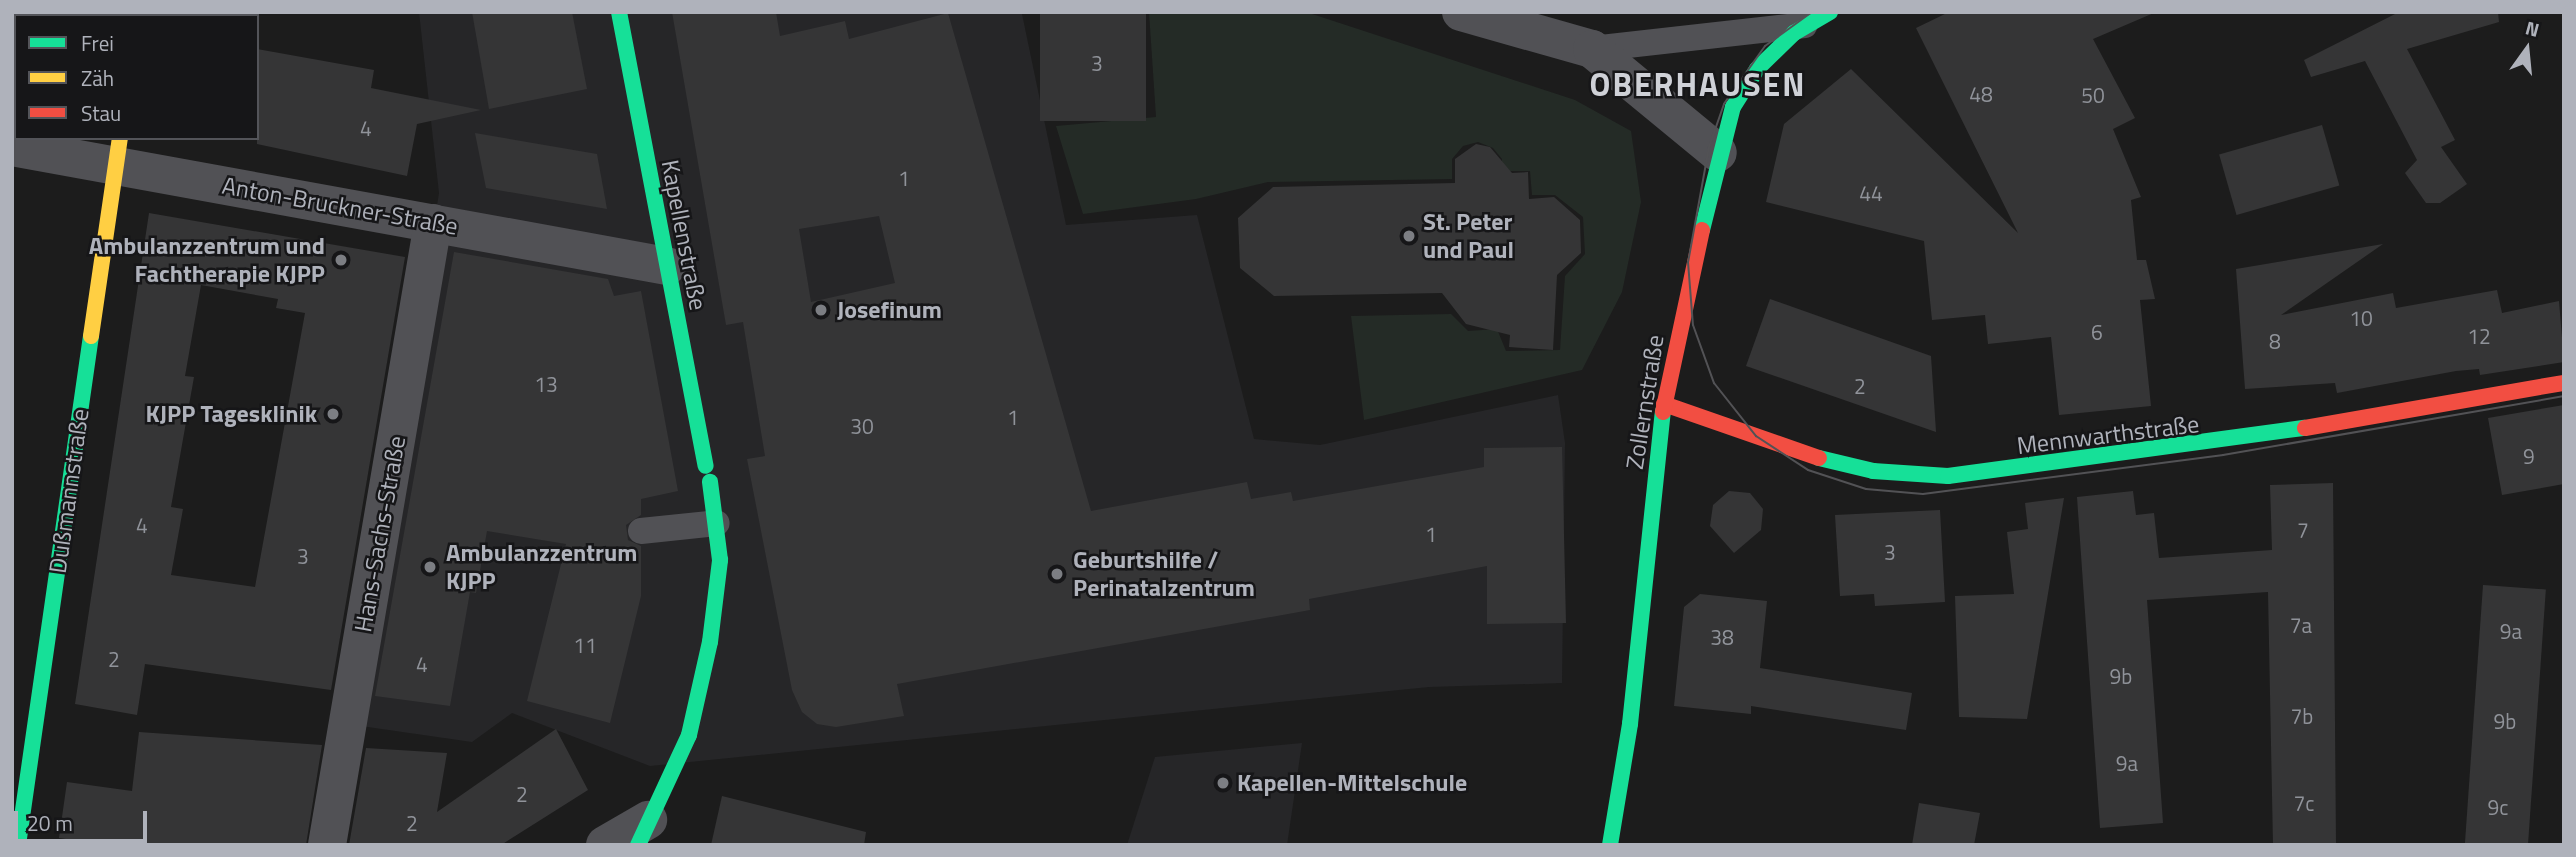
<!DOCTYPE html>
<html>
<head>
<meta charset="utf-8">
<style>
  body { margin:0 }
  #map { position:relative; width:2576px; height:857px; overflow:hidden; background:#1c1c1c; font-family:"Titillium Web",sans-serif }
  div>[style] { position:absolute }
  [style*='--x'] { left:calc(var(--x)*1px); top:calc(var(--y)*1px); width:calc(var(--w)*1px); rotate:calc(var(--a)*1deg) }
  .built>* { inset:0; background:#262628 }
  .green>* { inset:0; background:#242b26 }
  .building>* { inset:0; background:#353536; transform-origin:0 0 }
  .lane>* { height:26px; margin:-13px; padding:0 13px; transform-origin:13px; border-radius:13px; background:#515155 }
  .street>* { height:38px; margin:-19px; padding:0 19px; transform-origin:19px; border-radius:19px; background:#515155 }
  .fast>* { height:16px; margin:-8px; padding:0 8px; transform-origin:8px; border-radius:8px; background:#16e098 }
  .slow>* { height:16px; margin:-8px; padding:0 8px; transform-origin:8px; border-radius:8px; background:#ffcf43 }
  .jam>* { height:16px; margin:-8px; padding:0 8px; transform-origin:8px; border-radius:8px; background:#f24e42 }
  .tram>* { height:2px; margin:-1px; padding:0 1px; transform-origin:1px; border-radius:1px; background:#525255 }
  .dots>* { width:19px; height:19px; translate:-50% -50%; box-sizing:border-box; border:4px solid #161618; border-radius:50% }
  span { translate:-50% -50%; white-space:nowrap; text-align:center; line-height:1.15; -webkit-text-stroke:5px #161618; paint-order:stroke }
  .number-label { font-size:21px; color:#90939a }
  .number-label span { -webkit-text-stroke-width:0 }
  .street-label { font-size:24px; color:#afb2bb }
  .poi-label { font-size:24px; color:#afb2bb; font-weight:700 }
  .left { translate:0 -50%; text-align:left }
  .right { translate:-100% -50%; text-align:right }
  .district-label { font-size:32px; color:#cfd1d7; font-weight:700; letter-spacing:2px }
  .frame { position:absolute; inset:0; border:14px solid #afb2bb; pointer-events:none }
  .legend { position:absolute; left:14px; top:14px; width:245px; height:126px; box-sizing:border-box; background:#161618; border:2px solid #535459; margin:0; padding:9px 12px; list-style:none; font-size:21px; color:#afb2bb }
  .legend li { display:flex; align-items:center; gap:14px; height:35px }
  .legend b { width:35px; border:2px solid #535459 }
  .north { position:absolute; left:2492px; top:14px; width:70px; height:70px; -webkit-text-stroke:5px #161618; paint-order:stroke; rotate:15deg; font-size:19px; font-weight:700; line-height:28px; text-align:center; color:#afb2bb }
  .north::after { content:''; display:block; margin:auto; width:24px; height:32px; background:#afb2bb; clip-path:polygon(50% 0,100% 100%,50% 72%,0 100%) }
  .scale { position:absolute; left:14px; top:811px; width:133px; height:32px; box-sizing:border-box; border:4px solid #afb2bb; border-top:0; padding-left:9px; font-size:21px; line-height:24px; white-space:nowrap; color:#afb2bb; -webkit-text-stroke:5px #161618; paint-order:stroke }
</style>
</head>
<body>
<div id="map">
  <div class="built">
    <i style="clip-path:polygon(419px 12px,1022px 14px,1066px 225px,1197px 215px,1254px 439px,1320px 445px,1558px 395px,1565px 443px,1562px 683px,1429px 687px,650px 766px,512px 713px,472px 742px,354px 725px,439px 193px)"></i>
    <i style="clip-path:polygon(1302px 743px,1287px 845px,1127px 845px,1155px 757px)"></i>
  </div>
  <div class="green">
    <i style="clip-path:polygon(1149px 12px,1306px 12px,1575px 100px,1631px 131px,1641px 202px,1622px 292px,1582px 370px,1364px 420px,1351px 316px,1451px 314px,1468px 331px,1497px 329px,1506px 351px,1560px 350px,1565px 276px,1585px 254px,1583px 217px,1555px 195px,1532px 195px,1530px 171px,1502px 171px,1502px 159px,1493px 148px,1478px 142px,1463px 146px,1452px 159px,1452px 179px,1268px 182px,1196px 199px,1083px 214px,1056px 126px,1156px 117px)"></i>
  </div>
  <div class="building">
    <i style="clip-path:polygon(472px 12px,572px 12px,587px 89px,489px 109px)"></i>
    <i style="clip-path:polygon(evenodd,672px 12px,776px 12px,780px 36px,845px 21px,849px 39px,948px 13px,1091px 511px,1247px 482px,1251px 499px,1291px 492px,1293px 501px,1484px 467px,1484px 448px,1562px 447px,1566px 623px,1487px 624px,1487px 566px,1309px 599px,1310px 610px,897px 684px,904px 716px,836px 727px,817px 724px,802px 712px,792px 690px,747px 459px,765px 456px,743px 322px,726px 325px,672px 12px,879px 216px,895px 283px,811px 302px,799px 229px,879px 216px)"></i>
    <i style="left:1040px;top:12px;width:106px;height:109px"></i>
    <i style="clip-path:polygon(1949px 12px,2156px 12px,2093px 39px,2135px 118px,2113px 129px,2141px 197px,2131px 200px,2137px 260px,2146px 260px,2155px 299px,2140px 300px,2151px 406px,2059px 415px,2051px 337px,1988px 344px,1985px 315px,1932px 320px,1924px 241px,1766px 202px,1784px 124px,1851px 69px,2018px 233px,1916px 28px)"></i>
    <i style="clip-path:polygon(2399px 12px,2498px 12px,2499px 22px,2407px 49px,2455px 140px,2441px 147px,2467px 184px,2440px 203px,2426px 203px,2405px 173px,2417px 160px,2365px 61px,2311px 77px,2304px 60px)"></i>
    <i style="clip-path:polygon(257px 49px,374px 70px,371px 88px,481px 110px,417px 124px,407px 176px,257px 144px)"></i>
    <i style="left:2322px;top:125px;width:63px;height:107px;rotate:74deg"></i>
    <i style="clip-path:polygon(475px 133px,597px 154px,607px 209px,486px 188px)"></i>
    <i style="clip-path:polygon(1476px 144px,1490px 147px,1512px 173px,1528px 172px,1529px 199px,1554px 197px,1580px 220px,1581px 253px,1557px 275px,1553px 350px,1509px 347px,1510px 335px,1466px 324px,1442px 293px,1274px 296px,1240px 268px,1238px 218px,1273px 187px,1455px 183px,1455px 159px)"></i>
    <i style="clip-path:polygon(evenodd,149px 213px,405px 257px,331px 690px,145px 664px,137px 715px,75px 704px,149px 213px,201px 285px,278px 299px,276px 308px,305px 313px,255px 587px,171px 575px,183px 509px,171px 507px,194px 377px,185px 376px,201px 285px)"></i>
    <i style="clip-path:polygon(2383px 244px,2281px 315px,2393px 293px,2396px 308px,2497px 290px,2502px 313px,2559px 301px,2564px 362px,2480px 375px,2479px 369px,2456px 371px,2337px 393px,2335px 383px,2245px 389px,2236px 269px)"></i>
    <i style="clip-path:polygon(454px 252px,608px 279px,614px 296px,641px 291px,678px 491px,641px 499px,641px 515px,626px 525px,628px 540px,641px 546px,641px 596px,610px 723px,527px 701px,566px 544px,487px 531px,476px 593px,470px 592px,450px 706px,375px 696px)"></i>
    <i style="clip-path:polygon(1770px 299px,1931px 356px,1936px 432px,1746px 366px)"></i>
    <i style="clip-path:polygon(2564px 405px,2564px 484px,2502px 495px,2488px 418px)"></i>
    <i style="clip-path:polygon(2333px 483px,2336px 845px,2273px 845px,2268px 592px,2147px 600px,2163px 823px,2100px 828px,2077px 497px,2133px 491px,2136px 515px,2154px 513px,2159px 558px,2272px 550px,2270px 485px)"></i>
    <i style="clip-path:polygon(1729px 491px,1750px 493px,1763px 509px,1761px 530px,1734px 553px,1710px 526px,1713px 505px)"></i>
    <i style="clip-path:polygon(2064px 498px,2027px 719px,1959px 717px,1955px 596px,2014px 594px,2007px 532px,2028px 529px,2025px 503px)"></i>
    <i style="clip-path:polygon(1940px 510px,1945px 602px,1875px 606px,1874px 594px,1840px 596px,1835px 515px)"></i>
    <i style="left:2483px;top:585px;width:63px;height:261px;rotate:4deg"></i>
    <i style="clip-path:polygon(1700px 594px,1767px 601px,1760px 668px,1912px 693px,1906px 730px,1751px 706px,1751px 714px,1674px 706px,1684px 607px)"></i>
    <i style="clip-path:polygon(556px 729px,588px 790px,501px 845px,349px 845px,366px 748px,447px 753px,437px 812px)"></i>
    <i style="clip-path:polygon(139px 732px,322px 745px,306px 845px,106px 845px,59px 838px,67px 782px,132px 791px)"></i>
    <i style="clip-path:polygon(722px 796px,866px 832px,864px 845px,711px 845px)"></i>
    <i style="clip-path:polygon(1919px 803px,1980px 813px,1974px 845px,1912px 845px)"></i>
  </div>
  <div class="lane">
    <i style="--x:1592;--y:49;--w:214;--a:-6.4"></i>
    <i style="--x:641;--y:531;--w:76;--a:-6"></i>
  </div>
  <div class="street">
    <i style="--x:1461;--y:12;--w:136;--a:15.8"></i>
    <i style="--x:1592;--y:49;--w:163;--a:39.5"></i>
    <i style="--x:138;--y:16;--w:4;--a:-90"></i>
    <i style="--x:12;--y:147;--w:666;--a:10.3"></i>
    <i style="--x:327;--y:845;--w:631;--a:-80.33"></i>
    <i style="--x:605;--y:845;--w:50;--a:-30.2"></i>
  </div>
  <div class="fast">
    <i style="--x:619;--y:12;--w:462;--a:79.2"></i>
    <i style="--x:1702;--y:230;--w:127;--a:-75.9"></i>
    <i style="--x:1733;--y:107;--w:45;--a:-57.7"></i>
    <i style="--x:1757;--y:69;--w:52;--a:-44.2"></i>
    <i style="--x:1794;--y:33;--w:42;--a:-30.3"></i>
    <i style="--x:1819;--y:458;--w:56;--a:13.5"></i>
    <i style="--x:1873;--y:471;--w:75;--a:3.8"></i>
    <i style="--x:1948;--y:476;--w:360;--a:-7.7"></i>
    <i style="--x:18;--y:845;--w:514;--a:-81.84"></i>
    <i style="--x:638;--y:845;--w:121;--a:-65.1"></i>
    <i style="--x:689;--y:735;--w:95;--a:-77.3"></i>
    <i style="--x:710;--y:642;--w:83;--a:-83"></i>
    <i style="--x:720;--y:560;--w:79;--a:-97.3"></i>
    <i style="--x:1610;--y:845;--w:123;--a:-80.6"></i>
    <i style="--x:1630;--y:724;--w:314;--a:-84"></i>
  </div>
  <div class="slow">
    <i style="--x:91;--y:336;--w:200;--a:-81.7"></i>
  </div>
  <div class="jam">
    <i style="--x:1664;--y:404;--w:164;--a:19.2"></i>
    <i style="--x:1663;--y:412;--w:186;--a:-77.9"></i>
    <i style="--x:2305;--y:428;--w:263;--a:-9.9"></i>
  </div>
  <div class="tram">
    <i style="--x:1812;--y:12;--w:58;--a:144.1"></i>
    <i style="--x:1765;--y:46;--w:71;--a:125.3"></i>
    <i style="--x:1724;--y:104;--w:46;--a:109.2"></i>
    <i style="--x:1709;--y:147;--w:117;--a:100.3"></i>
    <i style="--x:1688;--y:262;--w:63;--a:85.5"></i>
    <i style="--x:1693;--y:325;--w:62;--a:70.1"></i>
    <i style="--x:1714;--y:383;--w:68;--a:51.6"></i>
    <i style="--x:1756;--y:436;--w:62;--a:33.2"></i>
    <i style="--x:1808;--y:470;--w:61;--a:18.1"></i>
    <i style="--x:1866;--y:489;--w:57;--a:5"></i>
    <i style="--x:1923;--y:494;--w:303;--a:-7.4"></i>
    <i style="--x:2223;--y:455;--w:346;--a:-9.8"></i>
  </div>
  <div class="dots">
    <i style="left:1409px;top:236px;background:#7c7e83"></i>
    <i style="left:341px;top:260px;background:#7c7e83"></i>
    <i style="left:821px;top:310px;background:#7c7e83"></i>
    <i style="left:333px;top:414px;background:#7c7e83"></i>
    <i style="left:430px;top:567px;background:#7c7e83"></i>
    <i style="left:1057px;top:574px;background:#7c7e83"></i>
    <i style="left:1223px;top:783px;background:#7c7e83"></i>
  </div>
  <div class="number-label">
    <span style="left:1097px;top:63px">3</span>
    <span style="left:1981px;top:94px">48</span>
    <span style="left:2093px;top:95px">50</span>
    <span style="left:366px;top:128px">4</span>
    <span style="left:904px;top:178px">1</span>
    <span style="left:1871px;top:193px">44</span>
    <span style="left:2361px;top:318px">10</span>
    <span style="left:2097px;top:332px">6</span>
    <span style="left:2479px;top:336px">12</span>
    <span style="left:2275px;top:341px">8</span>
    <span style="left:546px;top:384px">13</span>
    <span style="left:1860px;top:386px">2</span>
    <span style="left:1013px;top:417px">1</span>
    <span style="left:862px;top:426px">30</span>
    <span style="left:2529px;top:456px">9</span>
    <span style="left:142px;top:525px">4</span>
    <span style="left:2303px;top:530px">7</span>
    <span style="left:1431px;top:534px">1</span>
    <span style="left:1890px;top:552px">3</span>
    <span style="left:303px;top:556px">3</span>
    <span style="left:2301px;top:625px">7a</span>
    <span style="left:2511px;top:631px">9a</span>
    <span style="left:1722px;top:637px">38</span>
    <span style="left:585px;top:645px">11</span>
    <span style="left:114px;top:659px">2</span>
    <span style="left:422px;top:664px">4</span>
    <span style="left:2121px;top:676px">9b</span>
    <span style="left:2302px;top:716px">7b</span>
    <span style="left:2505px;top:721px">9b</span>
    <span style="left:2127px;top:763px">9a</span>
    <span style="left:522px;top:794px">2</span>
    <span style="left:2304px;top:803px">7c</span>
    <span style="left:2498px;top:807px">9c</span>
    <span style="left:412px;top:823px">2</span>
  </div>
  <div class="street-label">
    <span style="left:340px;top:206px;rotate:10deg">Anton-Bruckner-Straße</span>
    <span style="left:684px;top:235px;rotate:79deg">Kapellenstraße</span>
    <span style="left:1645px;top:402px;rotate:-81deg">Zollernstraße</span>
    <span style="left:2108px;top:435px;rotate:-7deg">Mennwarthstraße</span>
    <span style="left:69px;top:491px;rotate:-82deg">Dußmannstraße</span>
    <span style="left:380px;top:534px;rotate:-80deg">Hans-Sachs-Straße</span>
  </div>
  <div class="poi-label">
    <span class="left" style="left:1423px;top:236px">St. Peter<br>und Paul</span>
    <span class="right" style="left:325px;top:260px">Ambulanzzentrum und<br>Fachtherapie KJPP</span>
    <span class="left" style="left:837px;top:310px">Josefinum</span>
    <span class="right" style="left:317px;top:414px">KJPP Tagesklinik</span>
    <span class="left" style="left:446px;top:567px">Ambulanzzentrum<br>KJPP</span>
    <span class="left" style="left:1073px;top:574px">Geburtshilfe /<br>Perinatalzentrum</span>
    <span class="left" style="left:1237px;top:783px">Kapellen-Mittelschule</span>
  </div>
  <div class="district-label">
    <span style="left:1698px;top:84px">OBERHAUSEN</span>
  </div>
  <div class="frame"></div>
  <ul class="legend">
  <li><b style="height:9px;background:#16e098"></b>Frei</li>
  <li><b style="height:9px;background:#ffcf43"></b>Zäh</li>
  <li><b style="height:9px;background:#f24e42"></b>Stau</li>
  </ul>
  <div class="north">N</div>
  <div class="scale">20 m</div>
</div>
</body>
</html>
